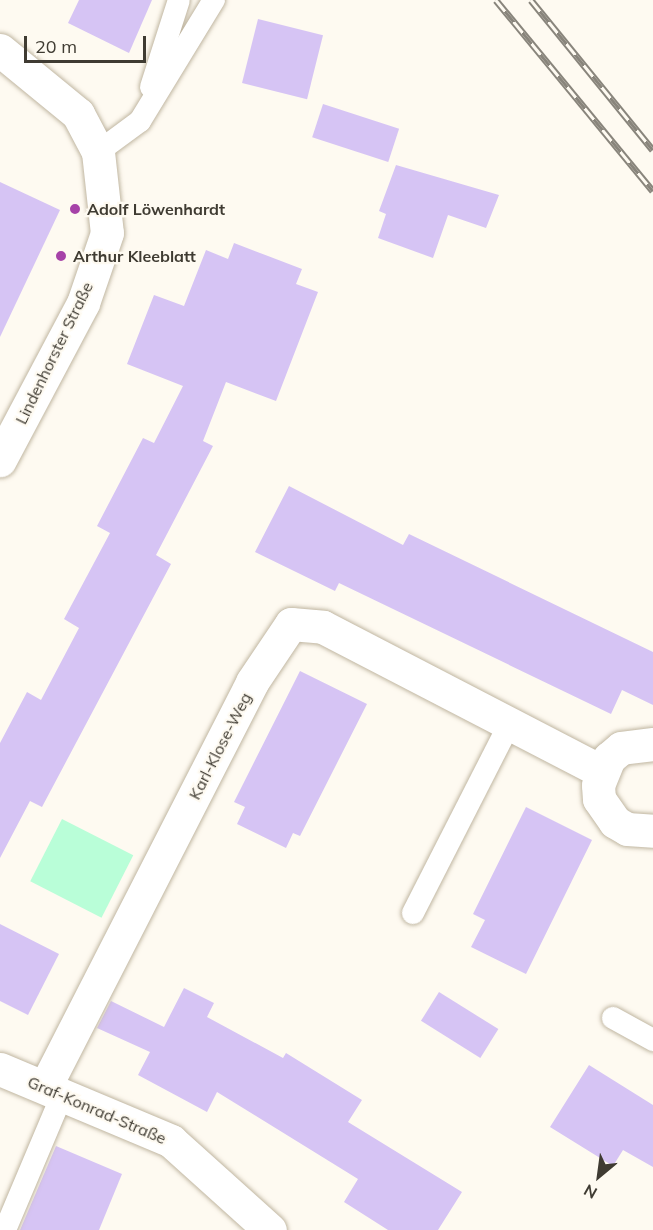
<!DOCTYPE html>
<html>
<head>
<meta charset="utf-8">
<style>
  body { margin:0 }
  #map { position:relative; width:653px; height:1230px; overflow:hidden; background:#fefaf1; font-family:Mulish,sans-serif }
  div>[style] { position:absolute }
  [style*='--x'] { left:calc(var(--x)*1px); top:calc(var(--y)*1px); width:calc(var(--w)*1px); rotate:calc(var(--a)*1deg) }
  .green>* { inset:0; background:#b9fed8; transform-origin:0 0 }
  .building>* { inset:0; background:#d6c4f4; transform-origin:0 0 }
  .roads { filter:drop-shadow(0 0 2px #c0b6a1) drop-shadow(0 0 2px #c0b6a1) }
  .service>* { height:22px; margin:-11px; padding:0 11px; transform-origin:11px; border-radius:11px; background:#fff }
  .minor>* { height:33px; margin:-16.5px; padding:0 16.5px; transform-origin:16.5px; border-radius:16.5px; background:#fff }
  .rail>* { height:7px; margin-top:-3.5px; transform-origin:0; background:repeating-linear-gradient(90deg,#fefaf1 0 14px,#89857c 0 28px); box-sizing:border-box; border-block:2px solid #89857c }
  .dots>* { width:16px; height:16px; translate:-50% -50%; box-sizing:border-box; border:3px solid #fefaf1; border-radius:50% }
  span { translate:-50% -50%; white-space:nowrap; text-align:center; line-height:1.15; -webkit-text-stroke:4.5px #fefaf1; paint-order:stroke }
  .poi-label { font-size:16px; color:#3f3b32; font-weight:700 }
  .left { translate:0 -50%; text-align:left }
  .street-label { font-size:16px; color:#3f3b32 }
  .north { position:absolute; left:569px; top:1146px; width:60px; height:60px; -webkit-text-stroke:4px #fefaf1; paint-order:stroke; rotate:209deg; font-size:16px; font-weight:700; line-height:24px; text-align:center; color:#3f3b32 }
  .north::after { content:''; display:block; margin:auto; width:21px; height:27px; background:#3f3b32; clip-path:polygon(50% 0,100% 100%,50% 72%,0 100%) }
  .scale { position:absolute; left:24px; top:36px; width:122px; height:27px; box-sizing:border-box; border:3px solid #3f3b32; border-top:0; padding-left:8px; font-size:18px; line-height:21px; white-space:nowrap; color:#3f3b32; -webkit-text-stroke:4px #fefaf1; paint-order:stroke }
</style>
</head>
<body>
<div id="map">
  <div class="green">
    <i style="left:62px;top:819px;width:80px;height:70px;rotate:27deg"></i>
  </div>
  <div class="building">
    <i style="clip-path:polygon(79px 0,152px 0,129px 53px,68px 23px)"></i>
    <i style="left:258px;top:19px;width:67px;height:66px;rotate:14deg"></i>
    <i style="left:323px;top:104px;width:80px;height:35px;rotate:18deg"></i>
    <i style="clip-path:polygon(396px 165px,499px 195px,486px 228px,448px 215px,433px 258px,378px 238px,386px 214px,379px 211px)"></i>
    <i style="clip-path:polygon(0 182px,60px 210px,0 337px)"></i>
    <i style="clip-path:polygon(234px 243px,302px 269px,296px 284px,318px 292px,276px 401px,226px 382px,203px 441px,213px 446px,156px 555px,171px 564px,42px 807px,30px 801px,0 858px,0 743px,27px 692px,41px 700px,79px 628px,64px 619px,110px 533px,97px 526px,143px 438px,154px 443px,183px 386px,127px 364px,154px 295px,184px 306px,206px 250px,228px 259px)"></i>
    <i style="clip-path:polygon(289px 486px,403px 545px,409px 534px,653px 652px,653px 705px,622px 690px,611px 714px,339px 583px,335px 591px,255px 552px)"></i>
    <i style="clip-path:polygon(300px 671px,367px 704px,300px 836px,293px 833px,286px 848px,237px 824px,245px 807px,234px 802px)"></i>
    <i style="clip-path:polygon(526px 807px,592px 840px,526px 974px,471px 947px,485px 920px,473px 914px)"></i>
    <i style="clip-path:polygon(0 924px,59px 954px,28px 1015px,0 1001px)"></i>
    <i style="clip-path:polygon(184px 988px,214px 1003px,207px 1017px,283px 1058px,286px 1053px,362px 1100px,348px 1122px,462px 1192px,438px 1230px,388px 1230px,344px 1202px,358px 1179px,217px 1092px,207px 1112px,138px 1075px,150px 1052px,97px 1028px,111px 1001px,164px 1027px)"></i>
    <i style="left:439px;top:992px;width:70px;height:34px;rotate:32deg"></i>
    <i style="clip-path:polygon(589px 1065px,653px 1105px,653px 1167px,623px 1150px,613px 1166px,550px 1127px)"></i>
    <i style="clip-path:polygon(56px 1146px,122px 1174px,99px 1230px,20px 1230px)"></i>
  </div>
  <div class="roads">
    <div class="service">
      <i style="--x:151;--y:87;--w:91;--a:-72.2"></i>
      <i style="--x:98;--y:152;--w:52;--a:-36.4"></i>
      <i style="--x:140;--y:121;--w:142;--a:-58.6"></i>
      <i style="--x:413;--y:913;--w:213;--a:-63"></i>
      <i style="--x:613;--y:1018;--w:46;--a:28.8"></i>
      <i style="--x:5;--y:1230;--w:149;--a:-67.1"></i>
    </div>
    <div class="minor">
      <i style="--x:0;--y:50;--w:101;--a:39.4"></i>
      <i style="--x:78;--y:114;--w:43;--a:62.2"></i>
      <i style="--x:98;--y:152;--w:81;--a:83.7"></i>
      <i style="--x:107;--y:233;--w:74;--a:108.9"></i>
      <i style="--x:83;--y:303;--w:178;--a:117.9"></i>
      <i style="--x:653;--y:744;--w:32;--a:173"></i>
      <i style="--x:621;--y:748;--w:16;--a:140"></i>
      <i style="--x:609;--y:758;--w:29;--a:112"></i>
      <i style="--x:598;--y:785;--w:14;--a:86"></i>
      <i style="--x:599;--y:799;--w:28;--a:55"></i>
      <i style="--x:615;--y:822;--w:14;--a:30"></i>
      <i style="--x:627;--y:829;--w:26;--a:4"></i>
      <i style="--x:0;--y:1069;--w:186;--a:22.8"></i>
      <i style="--x:171;--y:1141;--w:133;--a:42"></i>
      <i style="--x:45;--y:1087;--w:455;--a:-62.9"></i>
      <i style="--x:252;--y:682;--w:70;--a:-56.1"></i>
      <i style="--x:291;--y:624;--w:32;--a:5"></i>
      <i style="--x:323;--y:627;--w:313;--a:27.4"></i>
    </div>
  </div>
  <div class="rail">
    <i style="--x:496;--y:0;--w:247;--a:50.6"></i>
    <i style="--x:531;--y:0;--w:193;--a:50.9"></i>
  </div>
  <div class="dots">
    <i style="left:75px;top:209px;background:#a642a8"></i>
    <i style="left:61px;top:256px;background:#a642a8"></i>
  </div>
  <div class="poi-label">
    <span class="left" style="left:87px;top:209px">Adolf Löwenhardt</span>
    <span class="left" style="left:73px;top:256px">Arthur Kleeblatt</span>
  </div>
  <div class="street-label">
    <span style="left:54px;top:353px;rotate:-64deg">Lindenhorster Straße</span>
    <span style="left:220px;top:746px;rotate:-63deg">Karl-Klose-Weg</span>
    <span style="left:97px;top:1110px;rotate:23deg">Graf-Konrad-Straße</span>
  </div>
  <div class="north">N</div>
  <div class="scale">20 m</div>
</div>
</body>
</html>
